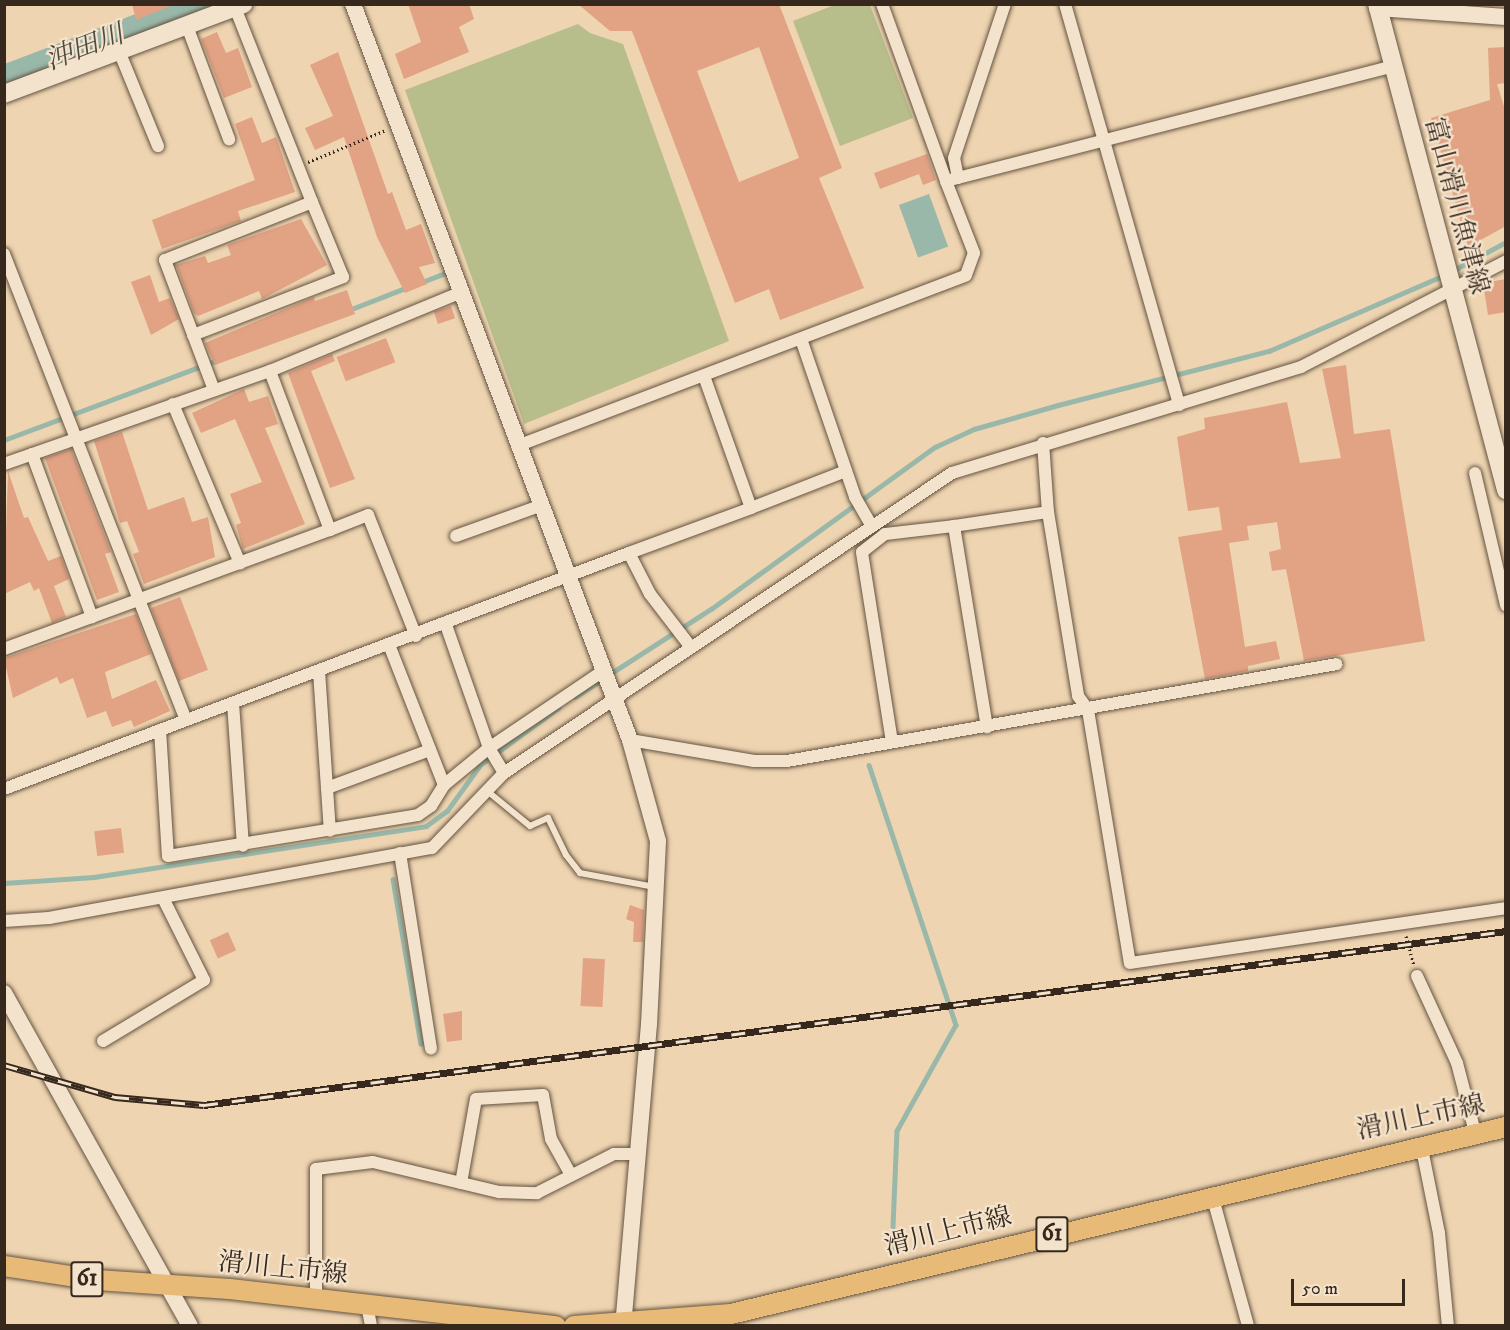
<!DOCTYPE html>
<html>
<head>
<meta charset="utf-8">
<style>
  body { margin:0 }
  #map { position:relative; width:1510px; height:1330px; overflow:hidden; background:#eed4b0; font-family:"IM FELL DW Pica","Noto Serif JP",serif }
  div>[style] { position:absolute }
  [style*='--x'] { left:calc(var(--x)*1px); top:calc(var(--y)*1px); width:calc(var(--w)*1px); rotate:calc(var(--a)*1deg) }
  .green>* { inset:0; background:#b8bd8c }
  .water>* { inset:0; background:#99b8a9; transform-origin:0 0 }
  .stream>* { height:4.5px; margin:-2.25px; padding:0 2.25px; transform-origin:2.25px; border-radius:2.25px; background:#99b8a9 }
  .river>* { height:27px; margin:-13.5px; padding:0 13.5px; transform-origin:13.5px; border-radius:13.5px; background:#99b8a9 }
  .building>* { inset:0; background:#e2a284; transform-origin:0 0 }
  .path>* { height:3px; margin-top:-1.5px; transform-origin:0; background:repeating-linear-gradient(90deg,#36281c 0 1.5px,transparent 0 4.5px) }
  .roads { filter:drop-shadow(0 0 2px #645341) drop-shadow(0 0 2px #645341) }
  .service>* { height:6px; margin:-3px; padding:0 3px; transform-origin:3px; border-radius:3px; background:#f4e3cc }
  .minor>* { height:12px; margin:-6px; padding:0 6px; transform-origin:6px; border-radius:6px; background:#f4e3cc }
  .tertiary>* { height:16px; margin:-8px; padding:0 8px; transform-origin:8px; border-radius:8px; background:#f4e3cc }
  .secondary>* { height:18px; margin:-9px; padding:0 9px; transform-origin:9px; border-radius:9px; background:#f4e3cc }
  .primary>* { height:20px; margin:-10px; padding:0 10px; transform-origin:10px; border-radius:10px; background:#e7ba78 }
  .rail>* { height:7px; margin-top:-3.5px; transform-origin:0; background:repeating-linear-gradient(90deg,#f4e3cc 0 14px,#36281c 0 28px); box-sizing:border-box; border-block:2px solid #36281c }
  span { translate:-50% -50%; white-space:nowrap; text-align:center; line-height:1.15; -webkit-text-stroke:4.5px #f4e3cc; paint-order:stroke }
  .shield-label span { padding:2px 4px; background:#f4e3cc; border:2px solid; border-radius:4px; -webkit-text-stroke-width:0 }
  .shield-label { font-size:24px; color:#36281c; font-weight:700 }
  .street-label { font-size:26px; color:#36281c }
  .water-label { font-size:27px; color:#4f4c3f; font-style:italic }
  .frame { position:absolute; inset:0; border:6px solid #36281c; pointer-events:none }
  .scale { position:absolute; left:1291px; top:1279px; width:114px; height:27px; box-sizing:border-box; border:3px solid #36281c; border-top:0; padding-left:8px; font-size:18px; line-height:21px; white-space:nowrap; color:#36281c; -webkit-text-stroke:4px #f4e3cc; paint-order:stroke }
</style>
</head>
<body>
<div id="map">
  <div class="green">
    <i style="clip-path:polygon(837px 4px,870px 5px,913px 118px,840px 146px,793px 21px)"></i>
    <i style="clip-path:polygon(578px 24px,590px 33px,623px 44px,729px 341px,524px 424px,405px 90px)"></i>
  </div>
  <div class="water">
    <i style="left:929px;top:194px;width:56px;height:32px;rotate:70deg"></i>
  </div>
  <div class="stream">
    <i style="--x:1452;--y:271;--w:61;--a:-28.2"></i>
    <i style="--x:422;--y:282;--w:25;--a:-21"></i>
    <i style="--x:349;--y:310;--w:63;--a:-21.3"></i>
    <i style="--x:4;--y:440;--w:228;--a:-20.5"></i>
    <i style="--x:610;--y:674;--w:120;--a:-32.8"></i>
    <i style="--x:711;--y:609;--w:276;--a:-35.9"></i>
    <i style="--x:935;--y:447;--w:43;--a:-24.8"></i>
    <i style="--x:974;--y:429;--w:87;--a:-15.9"></i>
    <i style="--x:1058;--y:405;--w:218;--a:-14.4"></i>
    <i style="--x:1269;--y:351;--w:192;--a:-23.4"></i>
    <i style="--x:575;--y:697;--w:33;--a:-33"></i>
    <i style="--x:869;--y:765;--w:274;--a:71.5"></i>
    <i style="--x:956;--y:1025;--w:121;--a:119.1"></i>
    <i style="--x:897;--y:1131;--w:121;--a:92.4"></i>
    <i style="--x:393;--y:879;--w:167;--a:80.4"></i>
    <i style="--x:4;--y:883;--w:90;--a:-3.8"></i>
    <i style="--x:94;--y:877;--w:336;--a:-8.7"></i>
    <i style="--x:426;--y:826;--w:26;--a:-36"></i>
    <i style="--x:447;--y:811;--w:57;--a:-54.3"></i>
    <i style="--x:480;--y:765;--w:97;--a:-36.2"></i>
  </div>
  <div class="river">
    <i style="--x:4;--y:78;--w:208;--a:-20.9"></i>
  </div>
  <div class="building">
    <i style="clip-path:polygon(132px 4px,173px 4px,173px 5px,136px 20px)"></i>
    <i style="clip-path:polygon(408px 4px,469px 4px,474px 19px,459px 27px,469px 52px,404px 79px,395px 54px,421px 42px)"></i>
    <i style="clip-path:polygon(evenodd,578px 4px,779px 4px,842px 168px,819px 178px,864px 288px,780px 320px,769px 289px,735px 303px,632px 31px,610px 31px,578px 4px,759px 47px,799px 158px,739px 182px,697px 71px,759px 47px)"></i>
    <i style="clip-path:polygon(217px 32px,226px 53px,238px 48px,252px 87px,224px 98px,201px 39px)"></i>
    <i style="clip-path:polygon(1506px 47px,1506px 83px,1497px 84px,1506px 113px,1506px 226px,1468px 247px,1431px 118px,1490px 100px,1488px 48px)"></i>
    <i style="clip-path:polygon(338px 52px,388px 194px,392px 192px,406px 230px,421px 224px,435px 263px,419px 267px,427px 284px,405px 293px,377px 237px,344px 137px,315px 150px,305px 128px,333px 116px,310px 65px)"></i>
    <i style="clip-path:polygon(252px 117px,262px 143px,276px 137px,295px 192px,238px 211px,241px 221px,162px 249px,152px 220px,255px 180px,235px 124px)"></i>
    <i style="clip-path:polygon(927px 154px,936px 180px,923px 185px,919px 174px,880px 189px,874px 173px)"></i>
    <i style="clip-path:polygon(301px 219px,327px 265px,262px 299px,259px 291px,198px 316px,194px 313px,176px 265px,205px 256px,208px 263px,231px 255px,227px 245px)"></i>
    <i style="clip-path:polygon(150px 275px,159px 302px,170px 298px,179px 319px,151px 335px,131px 282px)"></i>
    <i style="clip-path:polygon(1506px 279px,1506px 312px,1488px 315px,1483px 283px)"></i>
    <i style="clip-path:polygon(347px 290px,355px 314px,215px 365px,205px 343px,314px 297px,315px 301px)"></i>
    <i style="left:451px;top:306px;width:13px;height:18px;rotate:72deg"></i>
    <i style="left:386px;top:338px;width:26px;height:53px;rotate:69deg"></i>
    <i style="clip-path:polygon(332px 354px,335px 361px,311px 371px,355px 479px,330px 488px,288px 373px)"></i>
    <i style="clip-path:polygon(1346px 365px,1354px 434px,1390px 429px,1425px 641px,1304px 661px,1286px 569px,1272px 571px,1269px 552px,1281px 549px,1277px 522px,1247px 526px,1249px 540px,1229px 543px,1245px 647px,1276px 641px,1280px 659px,1248px 666px,1248px 671px,1205px 679px,1178px 537px,1222px 530px,1219px 507px,1188px 511px,1177px 437px,1205px 429px,1204px 418px,1287px 402px,1300px 463px,1341px 458px,1322px 369px)"></i>
    <i style="clip-path:polygon(244px 389px,249px 402px,268px 396px,278px 424px,265px 428px,305px 524px,243px 549px,236px 525px,241px 523px,230px 494px,262px 482px,235px 419px,201px 433px,192px 413px)"></i>
    <i style="clip-path:polygon(122px 432px,148px 510px,184px 497px,192px 522px,208px 517px,215px 557px,144px 584px,133px 554px,139px 552px,127px 521px,120px 523px,94px 441px)"></i>
    <i style="clip-path:polygon(71px 449px,111px 552px,105px 554px,119px 592px,97px 600px,45px 458px)"></i>
    <i style="clip-path:polygon(8px 471px,24px 518px,28px 517px,48px 561px,61px 556px,69px 579px,54px 586px,66px 617px,52px 623px,39px 588px,34px 591px,30px 582px,4px 594px)"></i>
    <i style="left:180px;top:597px;width:78px;height:31px;rotate:69deg"></i>
    <i style="clip-path:polygon(136px 614px,151px 654px,105px 672px,112px 699px,156px 680px,170px 711px,134px 727px,131px 720px,112px 727px,106px 711px,87px 718px,73px 678px,60px 684px,57px 677px,13px 698px,4px 658px)"></i>
    <i style="left:121px;top:828px;width:25px;height:27px;rotate:83deg"></i>
    <i style="clip-path:polygon(630px 905px,644px 910px,643px 942px,633px 942px,634px 922px,626px 919px)"></i>
    <i style="left:228px;top:932px;width:20px;height:20px;rotate:66deg"></i>
    <i style="left:583px;top:958px;width:22px;height:48px;rotate:3deg"></i>
    <i style="clip-path:polygon(462px 1011px,462px 1040px,447px 1042px,443px 1014px)"></i>
  </div>
  <div class="path">
    <i style="--x:308;--y:162;--w:84;--a:-22.3"></i>
    <i style="--x:1406;--y:936;--w:30;--a:75"></i>
  </div>
  <div class="roads">
    <div class="service">
      <i style="--x:486;--y:790;--w:57;--a:39.3"></i>
      <i style="--x:530;--y:826;--w:20;--a:-24"></i>
      <i style="--x:548;--y:818;--w:41;--a:64.1"></i>
      <i style="--x:566;--y:855;--w:23;--a:52"></i>
      <i style="--x:580;--y:873;--w:76;--a:10.6"></i>
    </div>
    <div class="minor">
      <i style="--x:882;--y:4;--w:188;--a:70.1"></i>
      <i style="--x:1065;--y:4;--w:417;--a:74.1"></i>
      <i style="--x:187;--y:26;--w:121;--a:69.6"></i>
      <i style="--x:119;--y:51;--w:103;--a:67.7"></i>
      <i style="--x:958;--y:178;--w:20;--a:-101"></i>
      <i style="--x:954;--y:158;--w:162;--a:-71.7"></i>
      <i style="--x:4;--y:254;--w:500;--a:68.67"></i>
      <i style="--x:193;--y:335;--w:161;--a:-21.1"></i>
      <i style="--x:343;--y:277;--w:81;--a:-112.5"></i>
      <i style="--x:801;--y:339;--w:167;--a:71.1"></i>
      <i style="--x:855;--y:497;--w:34;--a:60"></i>
      <i style="--x:704;--y:376;--w:140;--a:70.4"></i>
      <i style="--x:751;--y:508;--w:102;--a:-21.3"></i>
      <i style="--x:214;--y:390;--w:139;--a:-110.7"></i>
      <i style="--x:165;--y:260;--w:158;--a:-21.5"></i>
      <i style="--x:312;--y:202;--w:209;--a:-111.6"></i>
      <i style="--x:173;--y:404;--w:173;--a:67.2"></i>
      <i style="--x:1043;--y:443;--w:69;--a:85.9"></i>
      <i style="--x:1048;--y:512;--w:186;--a:80.7"></i>
      <i style="--x:1078;--y:696;--w:17;--a:54"></i>
      <i style="--x:1088;--y:710;--w:256;--a:80.6"></i>
      <i style="--x:1130;--y:963;--w:380;--a:-8.3"></i>
      <i style="--x:517;--y:446;--w:480;--a:-20.8"></i>
      <i style="--x:966;--y:275;--w:23;--a:-70"></i>
      <i style="--x:974;--y:253;--w:77;--a:-111.3"></i>
      <i style="--x:946;--y:181;--w:462;--a:-14.4"></i>
      <i style="--x:32;--y:454;--w:174;--a:69.8"></i>
      <i style="--x:4;--y:464;--w:282;--a:-19.3"></i>
      <i style="--x:270;--y:371;--w:208;--a:-22.4"></i>
      <i style="--x:1475;--y:473;--w:136;--a:76.8"></i>
      <i style="--x:954;--y:526;--w:95;--a:-8.5"></i>
      <i style="--x:330;--y:530;--w:41;--a:-21.5"></i>
      <i style="--x:368;--y:515;--w:130;--a:68.4"></i>
      <i style="--x:456;--y:536;--w:89;--a:-19.7"></i>
      <i style="--x:446;--y:625;--w:130;--a:70.7"></i>
      <i style="--x:489;--y:748;--w:29;--a:59"></i>
      <i style="--x:690;--y:646;--w:66;--a:-127.6"></i>
      <i style="--x:650;--y:594;--w:46;--a:-117.1"></i>
      <i style="--x:629;--y:553;--w:130;--a:-20.2"></i>
      <i style="--x:4;--y:649;--w:347;--a:-20.1"></i>
      <i style="--x:330;--y:530;--w:170;--a:-110.7"></i>
      <i style="--x:319;--y:671;--w:160;--a:86.1"></i>
      <i style="--x:233;--y:703;--w:143;--a:86"></i>
      <i style="--x:160;--y:730;--w:126;--a:86.4"></i>
      <i style="--x:168;--y:856;--w:253;--a:-9.3"></i>
      <i style="--x:418;--y:815;--w:16;--a:-35"></i>
      <i style="--x:431;--y:806;--w:25;--a:-58"></i>
      <i style="--x:444;--y:785;--w:150;--a:-111.4"></i>
      <i style="--x:630;--y:740;--w:126;--a:9.6"></i>
      <i style="--x:754;--y:761;--w:33;--a:0"></i>
      <i style="--x:787;--y:761;--w:558;--a:-10"></i>
      <i style="--x:892;--y:742;--w:192;--a:-99"></i>
      <i style="--x:862;--y:552;--w:29;--a:-38"></i>
      <i style="--x:885;--y:534;--w:69;--a:-6.6"></i>
      <i style="--x:954;--y:526;--w:204;--a:80.7"></i>
      <i style="--x:444;--y:785;--w:58;--a:-39.4"></i>
      <i style="--x:489;--y:748;--w:138;--a:-34"></i>
      <i style="--x:327;--y:788;--w:110;--a:-20.3"></i>
      <i style="--x:4;--y:789;--w:668;--a:-20.69"></i>
      <i style="--x:400;--y:853;--w:198;--a:81"></i>
      <i style="--x:4;--y:921;--w:45;--a:-3.8"></i>
      <i style="--x:49;--y:918;--w:389;--a:-10.4"></i>
      <i style="--x:432;--y:848;--w:104;--a:-46.2"></i>
      <i style="--x:504;--y:773;--w:539;--a:-33.81"></i>
      <i style="--x:952;--y:473;--w:365;--a:-16.9"></i>
      <i style="--x:1301;--y:367;--w:231;--a:-27.3"></i>
      <i style="--x:1417;--y:976;--w:96;--a:65.3"></i>
      <i style="--x:1457;--y:1063;--w:71;--a:75.4"></i>
      <i style="--x:103;--y:1041;--w:118;--a:-31.1"></i>
      <i style="--x:204;--y:980;--w:92;--a:-116.6"></i>
      <i style="--x:1421;--y:1144;--w:91;--a:78.6"></i>
      <i style="--x:1439;--y:1233;--w:93;--a:84.5"></i>
      <i style="--x:461;--y:1183;--w:85;--a:-79.9"></i>
      <i style="--x:476;--y:1099;--w:67;--a:-3.4"></i>
      <i style="--x:543;--y:1095;--w:45;--a:79.7"></i>
      <i style="--x:551;--y:1139;--w:41;--a:60.9"></i>
      <i style="--x:1212;--y:1195;--w:136;--a:74.6"></i>
      <i style="--x:316;--y:1299;--w:130;--a:-90"></i>
      <i style="--x:316;--y:1169;--w:57;--a:-7"></i>
      <i style="--x:373;--y:1162;--w:130;--a:13.4"></i>
      <i style="--x:499;--y:1192;--w:38;--a:2"></i>
      <i style="--x:537;--y:1193;--w:86;--a:-26.9"></i>
      <i style="--x:614;--y:1154;--w:24;--a:0"></i>
      <i style="--x:367;--y:1305;--w:21;--a:79"></i>
    </div>
    <div class="tertiary">
      <i style="--x:353;--y:4;--w:786;--a:69.38"></i>
      <i style="--x:630;--y:740;--w:105;--a:74.5"></i>
      <i style="--x:658;--y:841;--w:183;--a:92.8"></i>
      <i style="--x:649;--y:1024;--w:302;--a:94.9"></i>
      <i style="--x:1377;--y:8;--w:129;--a:4"></i>
      <i style="--x:4;--y:993;--w:381;--a:60.8"></i>
    </div>
    <div class="secondary">
      <i style="--x:1377;--y:4;--w:503;--a:75.13"></i>
      <i style="--x:4;--y:94;--w:256;--a:-20.6"></i>
    </div>
    <div class="primary">
      <i style="--x:4;--y:1266;--w:94;--a:8.6"></i>
      <i style="--x:97;--y:1280;--w:133;--a:3.9"></i>
      <i style="--x:230;--y:1289;--w:328;--a:6.5"></i>
      <i style="--x:574;--y:1326;--w:157;--a:-4.4"></i>
      <i style="--x:731;--y:1314;--w:797;--a:-13.57"></i>
    </div>
  </div>
  <div class="rail">
    <i style="--x:4;--y:1065;--w:116;--a:16.1"></i>
    <i style="--x:115;--y:1097;--w:89;--a:5.1"></i>
    <i style="--x:204;--y:1105;--w:1314;--a:-7.61"></i>
  </div>
  <div class="shield-label">
    <span style="left:1052px;top:1234px">61</span>
    <span style="left:87px;top:1279px">61</span>
  </div>
  <div class="street-label">
    <span style="left:1456px;top:206px;rotate:75deg">富山滑川魚津線</span>
    <span style="left:1421px;top:1118px;rotate:-12deg">滑川上市線</span>
    <span style="left:948px;top:1232px;rotate:-14deg">滑川上市線</span>
    <span style="left:283px;top:1269px;rotate:6deg">滑川上市線</span>
  </div>
  <div class="water-label">
    <span style="left:85px;top:48px;rotate:-21deg">沖田川</span>
  </div>
  <div class="frame"></div>
  <div class="scale">50 m</div>
</div>
</body>
</html>
